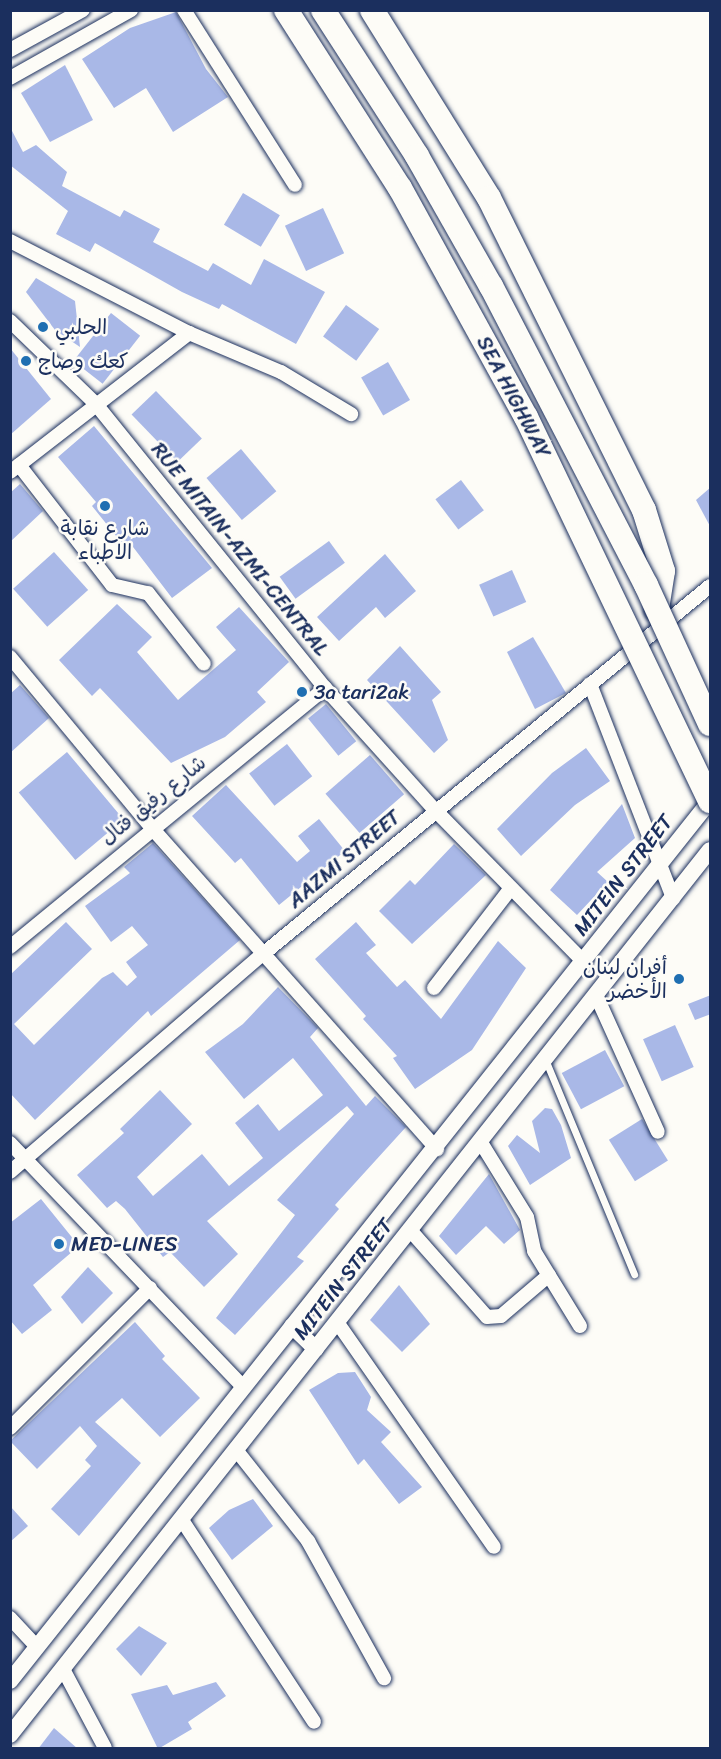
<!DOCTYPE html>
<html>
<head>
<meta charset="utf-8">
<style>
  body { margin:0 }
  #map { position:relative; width:721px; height:1759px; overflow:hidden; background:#fdfcf7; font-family:Sriracha,"Playpen Sans Arabic",sans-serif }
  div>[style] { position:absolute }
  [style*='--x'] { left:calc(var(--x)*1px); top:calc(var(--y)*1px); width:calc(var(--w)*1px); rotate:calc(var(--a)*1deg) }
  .building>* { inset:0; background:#a9b8e7; transform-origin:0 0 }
  .roads { filter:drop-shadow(0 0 2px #1b2f5e) drop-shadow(0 0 2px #1b2f5e) }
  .service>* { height:7px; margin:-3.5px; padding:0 3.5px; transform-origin:3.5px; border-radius:3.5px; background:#fdfcf7 }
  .minor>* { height:14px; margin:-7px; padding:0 7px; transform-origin:7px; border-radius:7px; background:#fdfcf7 }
  .tertiary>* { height:16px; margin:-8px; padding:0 8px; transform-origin:8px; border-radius:8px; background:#fdfcf7 }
  .motorway>* { height:24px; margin:-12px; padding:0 12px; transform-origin:12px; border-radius:12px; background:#fdfcf7 }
  .bridges { filter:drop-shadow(0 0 2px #1b2f5e) drop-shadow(0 0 2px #1b2f5e) }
  .motorway-bridge>* { height:24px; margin:-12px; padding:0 12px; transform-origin:12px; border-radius:12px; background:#fdfcf7 }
  .dots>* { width:16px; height:16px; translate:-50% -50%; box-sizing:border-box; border:3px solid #fdfcf7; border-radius:50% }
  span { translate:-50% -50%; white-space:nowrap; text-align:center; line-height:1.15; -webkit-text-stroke:5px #fdfcf7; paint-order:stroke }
  .poi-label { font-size:21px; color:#1b2f5e }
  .left { translate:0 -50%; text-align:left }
  .right { translate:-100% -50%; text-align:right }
  .street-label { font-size:21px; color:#1b2f5e }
  .frame { position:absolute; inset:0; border:12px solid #1b2f5e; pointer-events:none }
</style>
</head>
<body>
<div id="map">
  <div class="building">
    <i style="clip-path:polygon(176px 12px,206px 69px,228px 97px,173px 132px,146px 88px,114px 108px,82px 59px,130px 28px)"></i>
    <i style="clip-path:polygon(65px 65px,93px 120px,50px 142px,21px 93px)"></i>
    <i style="clip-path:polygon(10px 127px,23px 152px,36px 145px,67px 172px,62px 186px,120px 217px,124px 210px,160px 229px,153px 242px,208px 271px,213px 263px,251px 285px,264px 259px,325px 292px,296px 344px,222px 304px,219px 309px,182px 292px,95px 243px,90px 252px,56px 234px,68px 211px,10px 165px)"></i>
    <i style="left:243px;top:193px;width:43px;height:37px;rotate:31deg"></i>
    <i style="left:323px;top:208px;width:50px;height:42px;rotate:65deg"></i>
    <i style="clip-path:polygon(36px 278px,75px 301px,80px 347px,55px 330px,26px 292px)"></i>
    <i style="left:346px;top:305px;width:41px;height:39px;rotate:36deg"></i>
    <i style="left:111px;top:313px;width:37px;height:61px;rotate:38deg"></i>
    <i style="clip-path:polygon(10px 348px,51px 399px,10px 435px)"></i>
    <i style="left:388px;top:362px;width:44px;height:31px;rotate:60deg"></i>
    <i style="left:156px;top:391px;width:66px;height:34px;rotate:46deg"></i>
    <i style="clip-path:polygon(94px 426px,212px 568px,172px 598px,130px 543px,125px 547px,92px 506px,96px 502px,58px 457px)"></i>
    <i style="left:241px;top:449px;width:55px;height:45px;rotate:50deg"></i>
    <i style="left:461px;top:480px;width:38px;height:32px;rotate:53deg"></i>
    <i style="clip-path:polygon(20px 484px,43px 511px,10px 542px,10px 493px)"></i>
    <i style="clip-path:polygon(711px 487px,711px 528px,696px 500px)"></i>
    <i style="left:329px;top:541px;width:27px;height:61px;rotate:54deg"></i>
    <i style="left:54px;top:552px;width:51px;height:55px;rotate:48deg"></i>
    <i style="clip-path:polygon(385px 554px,416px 591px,385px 618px,376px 607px,339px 641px,317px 617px)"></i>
    <i style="left:512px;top:570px;width:35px;height:36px;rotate:66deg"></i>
    <i style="clip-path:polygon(117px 604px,152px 637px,137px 652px,178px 700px,236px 650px,216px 627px,239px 607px,289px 662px,257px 692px,266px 702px,225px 737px,171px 763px,100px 688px,92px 696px,59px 660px)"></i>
    <i style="clip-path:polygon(533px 637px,566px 693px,535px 709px,507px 652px)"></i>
    <i style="clip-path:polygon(400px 646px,441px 692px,432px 700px,448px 740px,434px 753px,367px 680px)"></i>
    <i style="clip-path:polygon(20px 685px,49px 718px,10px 753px,10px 694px)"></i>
    <i style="left:326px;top:704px;width:48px;height:23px;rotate:51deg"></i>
    <i style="left:287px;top:744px;width:41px;height:48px;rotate:52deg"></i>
    <i style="clip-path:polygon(586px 748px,610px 781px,575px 805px,521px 856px,497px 829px,552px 773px)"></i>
    <i style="left:67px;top:752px;width:88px;height:63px;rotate:50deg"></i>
    <i style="left:370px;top:755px;width:52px;height:59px;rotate:49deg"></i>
    <i style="clip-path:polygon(226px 785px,297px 862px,310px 851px,298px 836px,319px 819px,345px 851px,279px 905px,241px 858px,235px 863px,192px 816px)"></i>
    <i style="clip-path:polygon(622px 804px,635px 838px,597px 872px,608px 882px,577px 915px,550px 890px)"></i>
    <i style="clip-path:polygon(153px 843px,240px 940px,151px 1016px,148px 1011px,35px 1120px,10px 1093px,10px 975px,66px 922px,92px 949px,14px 1024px,34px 1045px,102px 978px,113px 972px,127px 986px,137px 977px,126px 962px,148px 945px,132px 926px,111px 942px,85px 906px,130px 873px,124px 867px)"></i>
    <i style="clip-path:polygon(454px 844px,486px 875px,412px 944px,379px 911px,410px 880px,415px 885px)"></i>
    <i style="clip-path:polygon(356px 922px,376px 945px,366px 953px,397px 987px,405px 980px,441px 1019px,498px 941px,526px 968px,472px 1050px,415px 1089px,393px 1058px,397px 1056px,363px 1019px,366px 1016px,315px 959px)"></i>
    <i style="clip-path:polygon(278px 987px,318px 1028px,310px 1037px,366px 1106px,375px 1096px,406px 1127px,335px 1205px,339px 1209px,297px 1257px,304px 1261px,235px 1335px,216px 1318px,295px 1215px,277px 1200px,354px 1114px,347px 1106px,207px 1221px,238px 1254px,204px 1287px,170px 1252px,163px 1257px,125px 1209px,116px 1201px,107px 1208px,77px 1175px,124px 1133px,120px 1129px,160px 1090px,192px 1124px,137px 1177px,153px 1196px,202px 1154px,229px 1186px,263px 1158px,235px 1123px,258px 1104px,279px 1131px,323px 1095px,293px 1058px,244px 1099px,205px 1052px,243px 1024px)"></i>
    <i style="clip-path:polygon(711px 995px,711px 1014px,695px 1020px,688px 1004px)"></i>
    <i style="left:675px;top:1025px;width:46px;height:35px;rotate:66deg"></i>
    <i style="left:605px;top:1050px;width:41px;height:49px;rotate:62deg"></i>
    <i style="clip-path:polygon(545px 1108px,552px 1109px,561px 1125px,571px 1158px,530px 1185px,508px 1146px,517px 1135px,540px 1153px,532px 1121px)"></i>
    <i style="left:642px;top:1119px;width:49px;height:39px;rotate:58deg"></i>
    <i style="clip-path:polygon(489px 1174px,520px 1230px,504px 1244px,486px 1226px,456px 1255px,439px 1236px)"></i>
    <i style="clip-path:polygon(41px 1199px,79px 1246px,33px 1285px,52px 1310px,22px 1334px,10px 1320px,10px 1223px)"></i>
    <i style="clip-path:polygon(88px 1267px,113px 1293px,82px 1324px,61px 1297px)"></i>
    <i style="clip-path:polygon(399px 1285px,430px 1324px,402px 1352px,370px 1320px)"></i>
    <i style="clip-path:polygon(135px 1322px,165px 1356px,162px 1359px,200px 1398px,160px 1437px,122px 1398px,95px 1422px,141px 1463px,79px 1536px,51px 1509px,91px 1466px,85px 1460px,97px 1446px,80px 1426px,37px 1469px,10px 1441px)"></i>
    <i style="clip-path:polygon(355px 1372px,371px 1397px,367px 1410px,391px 1432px,381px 1442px,422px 1487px,399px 1504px,364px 1459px,358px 1465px,309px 1390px,338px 1373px)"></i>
    <i style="clip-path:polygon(253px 1499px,273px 1526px,232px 1560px,209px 1528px,229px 1510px)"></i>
    <i style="clip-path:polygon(10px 1506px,28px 1526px,10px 1542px)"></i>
    <i style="clip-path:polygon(139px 1626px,167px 1643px,141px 1676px,116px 1649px)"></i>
    <i style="clip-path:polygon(216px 1682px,226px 1696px,188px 1722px,192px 1729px,158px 1749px,131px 1694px,167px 1685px,173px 1695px)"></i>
    <i style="clip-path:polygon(54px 1728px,78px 1749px,38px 1749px)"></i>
  </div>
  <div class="roads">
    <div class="service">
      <i style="--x:545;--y:1059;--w:233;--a:67.5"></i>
    </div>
    <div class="minor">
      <i style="--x:184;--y:10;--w:207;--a:57.6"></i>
      <i style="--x:10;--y:50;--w:83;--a:-28.7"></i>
      <i style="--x:10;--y:78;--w:139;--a:-29.3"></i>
      <i style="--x:10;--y:241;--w:201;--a:27.2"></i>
      <i style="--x:189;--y:333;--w:100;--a:23"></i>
      <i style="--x:281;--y:372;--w:82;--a:31"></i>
      <i style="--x:10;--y:321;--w:118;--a:44"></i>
      <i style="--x:95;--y:403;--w:366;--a:51.1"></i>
      <i style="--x:325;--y:688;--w:164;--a:48"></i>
      <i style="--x:435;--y:810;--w:213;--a:45.6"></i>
      <i style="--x:19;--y:465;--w:152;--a:52.2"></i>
      <i style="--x:112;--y:585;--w:37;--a:13"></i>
      <i style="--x:148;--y:593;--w:90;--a:51.7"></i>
      <i style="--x:10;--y:472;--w:227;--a:-37.8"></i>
      <i style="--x:10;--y:657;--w:221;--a:50.3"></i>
      <i style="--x:151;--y:827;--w:431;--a:48.4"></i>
      <i style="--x:590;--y:684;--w:230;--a:68.8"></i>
      <i style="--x:10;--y:947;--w:408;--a:-39.4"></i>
      <i style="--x:434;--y:988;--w:126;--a:-52.4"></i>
      <i style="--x:596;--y:995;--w:150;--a:65.7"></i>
      <i style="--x:480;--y:1141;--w:89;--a:58.3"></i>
      <i style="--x:527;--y:1217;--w:35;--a:78"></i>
      <i style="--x:534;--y:1251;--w:88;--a:58.5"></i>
      <i style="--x:10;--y:1143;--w:336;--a:46.3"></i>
      <i style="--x:10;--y:1172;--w:334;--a:-40.8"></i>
      <i style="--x:263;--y:954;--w:579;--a:-39.46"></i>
      <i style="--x:410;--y:1230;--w:116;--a:48.5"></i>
      <i style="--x:487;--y:1317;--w:14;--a:-4"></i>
      <i style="--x:501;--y:1316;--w:63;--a:-40.5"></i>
      <i style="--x:337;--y:1322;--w:274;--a:55.1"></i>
      <i style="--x:10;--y:1428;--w:198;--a:-45"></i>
      <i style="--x:237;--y:1451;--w:115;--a:51.7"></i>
      <i style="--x:308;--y:1541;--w:157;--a:61"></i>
      <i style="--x:182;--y:1520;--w:241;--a:56.8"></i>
      <i style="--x:10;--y:1618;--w:40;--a:47"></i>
      <i style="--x:63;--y:1669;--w:89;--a:62"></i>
    </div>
    <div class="tertiary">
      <i style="--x:292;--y:1326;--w:33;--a:44"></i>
      <i style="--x:10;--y:1681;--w:1124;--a:-51.5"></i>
      <i style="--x:10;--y:1735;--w:1128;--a:-51.66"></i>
    </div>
    <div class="motorway">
      <i style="--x:372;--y:10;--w:221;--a:58.1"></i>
      <i style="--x:489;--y:198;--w:348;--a:63.6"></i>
      <i style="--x:644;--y:510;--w:64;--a:72.7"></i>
      <i style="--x:663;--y:571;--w:39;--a:99"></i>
    </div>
  </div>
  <div class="bridges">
    <div class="motorway-bridge">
      <i style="--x:286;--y:10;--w:211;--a:57.4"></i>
      <i style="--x:400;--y:188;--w:261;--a:61.2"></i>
      <i style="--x:526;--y:417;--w:426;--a:64.4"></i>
      <i style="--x:323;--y:10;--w:174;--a:57.2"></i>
      <i style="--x:417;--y:156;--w:150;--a:60.4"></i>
      <i style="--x:491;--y:286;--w:337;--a:62.6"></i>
      <i style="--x:646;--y:585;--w:153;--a:65.3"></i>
    </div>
  </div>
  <div class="dots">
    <i style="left:43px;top:327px;background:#1f6fb2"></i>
    <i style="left:26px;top:361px;background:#1f6fb2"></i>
    <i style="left:105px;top:506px;background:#1f6fb2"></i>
    <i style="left:302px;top:692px;background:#1f6fb2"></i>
    <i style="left:679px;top:979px;background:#1f6fb2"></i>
    <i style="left:59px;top:1244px;background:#1f6fb2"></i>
  </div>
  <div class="poi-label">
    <span class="left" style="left:55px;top:327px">الحلبي</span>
    <span class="left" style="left:38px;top:361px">كعك وصاج</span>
    <span style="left:105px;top:540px">شارع نقابة<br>الاطباء</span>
    <span class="left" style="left:314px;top:692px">3a tari2ak</span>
    <span class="right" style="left:667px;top:979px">أفران لبنان<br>الأخضر</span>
    <span class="left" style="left:71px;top:1244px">MED-LINES</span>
  </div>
  <div class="street-label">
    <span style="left:514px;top:397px;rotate:62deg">SEA HIGHWAY</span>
    <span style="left:240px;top:549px;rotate:51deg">RUE MITAIN-AZMI-CENTRAL</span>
    <span style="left:153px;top:800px;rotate:-39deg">شارع رفيق فتال</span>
    <span style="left:344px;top:859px;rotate:-40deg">AAZMI STREET</span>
    <span style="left:623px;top:875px;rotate:-52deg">MITEIN STREET</span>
    <span style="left:343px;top:1279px;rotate:-52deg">MITEIN STREET</span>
  </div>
  <div class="frame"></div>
</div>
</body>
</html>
